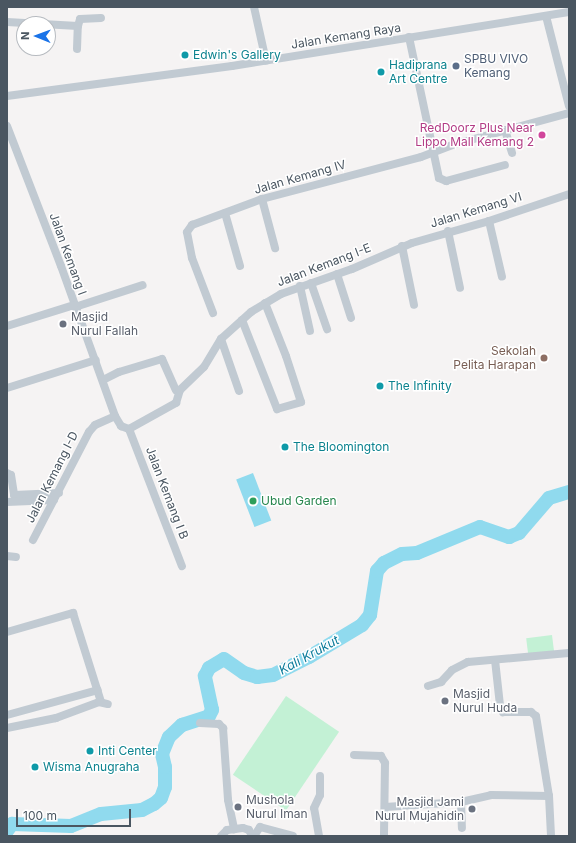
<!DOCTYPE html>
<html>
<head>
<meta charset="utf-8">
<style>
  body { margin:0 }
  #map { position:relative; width:576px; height:843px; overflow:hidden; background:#f5f3f3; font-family:Inter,sans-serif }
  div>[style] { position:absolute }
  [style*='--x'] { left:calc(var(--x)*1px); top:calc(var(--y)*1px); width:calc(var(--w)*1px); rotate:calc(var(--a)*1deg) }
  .green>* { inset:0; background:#c3f1d5; transform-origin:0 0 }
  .water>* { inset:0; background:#90daee; transform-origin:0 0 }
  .river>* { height:14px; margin:-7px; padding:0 7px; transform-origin:7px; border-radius:7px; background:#90daee }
  .minor>* { height:8px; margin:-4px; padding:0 4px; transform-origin:4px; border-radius:4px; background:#c1cad2 }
  .dots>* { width:11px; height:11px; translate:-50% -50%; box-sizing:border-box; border:2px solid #fff; border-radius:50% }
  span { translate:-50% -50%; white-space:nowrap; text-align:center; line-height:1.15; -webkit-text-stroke:3px #fff; paint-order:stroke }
  .street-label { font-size:12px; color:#4a5661 }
  .culture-label { font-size:12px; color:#0d838f }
  .left { translate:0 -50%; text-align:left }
  .service-label { font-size:12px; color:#4e5e75 }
  .hotel-label { font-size:12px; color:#b23c85 }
  .right { translate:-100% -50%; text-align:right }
  .worship-label { font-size:12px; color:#5b616d }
  .education-label { font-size:12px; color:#785e54 }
  .leisure-label { font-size:12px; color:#27864d }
  .water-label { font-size:13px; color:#0c7c9b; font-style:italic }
  .frame { position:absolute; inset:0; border:8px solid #4a5661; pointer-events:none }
  .north { position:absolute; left:16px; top:16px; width:40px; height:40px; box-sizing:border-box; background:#fff; border:1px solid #b7bbc0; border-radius:50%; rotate:271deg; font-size:11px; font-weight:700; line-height:16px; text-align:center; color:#4a5661 }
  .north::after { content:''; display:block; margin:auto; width:14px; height:18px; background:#1a73e8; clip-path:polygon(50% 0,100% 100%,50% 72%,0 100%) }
  .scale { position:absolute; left:16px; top:809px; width:115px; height:18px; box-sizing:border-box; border:2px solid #4a5661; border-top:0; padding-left:5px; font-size:12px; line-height:14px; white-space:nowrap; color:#4a5661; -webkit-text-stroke:3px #fff; paint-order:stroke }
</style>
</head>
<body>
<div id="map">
  <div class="green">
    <i style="left:552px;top:635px;width:17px;height:26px;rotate:83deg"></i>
    <i style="left:286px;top:696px;width:64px;height:95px;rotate:34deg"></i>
  </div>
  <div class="water">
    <i style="left:253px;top:473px;width:51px;height:18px;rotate:69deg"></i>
  </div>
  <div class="river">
    <i style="--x:7;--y:831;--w:9;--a:-54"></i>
    <i style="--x:12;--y:824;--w:59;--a:1.9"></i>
    <i style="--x:71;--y:826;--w:32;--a:-22"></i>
    <i style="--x:101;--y:814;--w:41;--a:-5.6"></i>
    <i style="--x:142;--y:810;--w:13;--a:-27"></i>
    <i style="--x:154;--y:804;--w:9;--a:-41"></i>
    <i style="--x:161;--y:798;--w:12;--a:-70"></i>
    <i style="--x:165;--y:787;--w:20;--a:-90"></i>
    <i style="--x:165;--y:767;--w:13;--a:-103"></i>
    <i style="--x:162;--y:754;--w:18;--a:-68"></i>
    <i style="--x:169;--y:737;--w:18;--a:-43"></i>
    <i style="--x:182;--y:725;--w:28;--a:-18"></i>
    <i style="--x:209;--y:716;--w:7;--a:-63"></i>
    <i style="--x:212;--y:710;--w:35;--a:-102"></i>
    <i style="--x:205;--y:676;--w:9;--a:-63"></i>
    <i style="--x:209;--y:668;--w:17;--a:-31"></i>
    <i style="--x:224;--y:659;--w:24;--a:35"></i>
    <i style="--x:244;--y:673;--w:14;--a:17"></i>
    <i style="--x:257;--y:677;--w:16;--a:-7"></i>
    <i style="--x:273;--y:675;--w:40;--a:-26.6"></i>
    <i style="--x:309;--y:657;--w:62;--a:-31.1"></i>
    <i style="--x:362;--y:625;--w:13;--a:-51"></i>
    <i style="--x:370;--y:615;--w:45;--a:-81"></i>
    <i style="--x:377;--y:571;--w:11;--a:-49"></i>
    <i style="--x:384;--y:563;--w:20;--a:-27"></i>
    <i style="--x:402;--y:554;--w:15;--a:-4"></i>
    <i style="--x:417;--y:553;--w:68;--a:-22.4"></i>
    <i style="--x:480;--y:527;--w:31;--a:19"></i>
    <i style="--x:509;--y:537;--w:11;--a:-22"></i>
    <i style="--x:519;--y:533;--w:46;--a:-49.4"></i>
    <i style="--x:549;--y:498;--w:21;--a:-17"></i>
  </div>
  <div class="minor">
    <i style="--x:254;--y:7;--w:55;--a:77.5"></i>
    <i style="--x:546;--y:16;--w:93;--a:75.7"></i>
    <i style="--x:7;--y:22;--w:71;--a:3.2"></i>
    <i style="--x:78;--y:26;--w:7;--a:-74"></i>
    <i style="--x:80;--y:19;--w:21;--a:-3"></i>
    <i style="--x:409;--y:37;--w:144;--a:78"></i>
    <i style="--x:439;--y:178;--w:8;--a:23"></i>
    <i style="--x:446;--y:181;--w:61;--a:-15.2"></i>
    <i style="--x:77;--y:49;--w:23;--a:-88"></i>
    <i style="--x:7;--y:96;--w:227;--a:-7.6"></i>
    <i style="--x:232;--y:66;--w:341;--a:-9.1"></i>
    <i style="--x:7;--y:126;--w:150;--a:68.9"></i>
    <i style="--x:61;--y:266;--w:159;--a:70.2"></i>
    <i style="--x:115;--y:416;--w:12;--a:59"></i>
    <i style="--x:121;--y:426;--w:9;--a:21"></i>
    <i style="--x:505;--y:130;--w:24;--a:73"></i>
    <i style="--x:262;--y:199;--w:51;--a:75.1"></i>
    <i style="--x:225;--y:213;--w:55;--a:74.2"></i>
    <i style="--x:489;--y:221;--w:57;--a:76.9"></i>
    <i style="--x:448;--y:231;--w:58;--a:78.1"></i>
    <i style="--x:402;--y:246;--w:60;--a:78.5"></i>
    <i style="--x:337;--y:274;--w:46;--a:72.3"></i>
    <i style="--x:311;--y:283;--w:49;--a:70.8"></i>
    <i style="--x:300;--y:286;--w:46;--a:77.5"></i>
    <i style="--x:75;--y:307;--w:71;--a:-17.9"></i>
    <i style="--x:213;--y:313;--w:59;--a:-110.9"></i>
    <i style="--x:192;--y:258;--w:26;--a:-101"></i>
    <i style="--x:187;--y:232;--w:9;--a:-54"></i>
    <i style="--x:192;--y:225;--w:75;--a:-20.4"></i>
    <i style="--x:262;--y:199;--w:164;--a:-14.8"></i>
    <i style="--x:421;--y:157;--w:33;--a:-21"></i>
    <i style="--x:452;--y:145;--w:121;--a:-15.3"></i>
    <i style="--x:242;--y:320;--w:96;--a:68.5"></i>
    <i style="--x:277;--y:409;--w:25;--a:-16"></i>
    <i style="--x:301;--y:402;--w:48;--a:-108.1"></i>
    <i style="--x:286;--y:356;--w:57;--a:-111.6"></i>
    <i style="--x:7;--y:326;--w:70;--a:-17.4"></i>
    <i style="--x:221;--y:339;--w:55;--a:70.9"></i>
    <i style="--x:103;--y:380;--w:18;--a:-27"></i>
    <i style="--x:119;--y:372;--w:45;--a:-16.8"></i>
    <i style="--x:162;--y:359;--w:34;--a:66"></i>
    <i style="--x:7;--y:388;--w:93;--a:-17.5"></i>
    <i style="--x:129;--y:429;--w:54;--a:-29"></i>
    <i style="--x:176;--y:403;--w:14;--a:-73"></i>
    <i style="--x:180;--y:390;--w:33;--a:-44"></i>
    <i style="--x:204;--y:367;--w:33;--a:-59"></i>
    <i style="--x:221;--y:339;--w:40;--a:-42"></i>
    <i style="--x:251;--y:312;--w:35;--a:-31"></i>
    <i style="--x:281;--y:294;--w:75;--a:-19.4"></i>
    <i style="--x:352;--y:269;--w:65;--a:-23.4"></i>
    <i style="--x:412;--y:243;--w:80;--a:-15.9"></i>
    <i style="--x:489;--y:221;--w:84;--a:-18.6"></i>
    <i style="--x:129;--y:429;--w:147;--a:68.9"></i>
    <i style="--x:7;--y:473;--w:4;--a:27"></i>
    <i style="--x:11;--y:475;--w:20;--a:81"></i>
    <i style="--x:14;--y:495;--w:45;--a:-2.5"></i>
    <i style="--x:7;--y:502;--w:47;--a:-2.4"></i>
    <i style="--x:33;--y:540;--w:122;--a:-62.6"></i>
    <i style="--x:89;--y:432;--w:9;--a:-49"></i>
    <i style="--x:95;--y:425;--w:22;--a:-24"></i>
    <i style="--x:7;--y:556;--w:9;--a:6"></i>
    <i style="--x:7;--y:632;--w:69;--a:-16.1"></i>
    <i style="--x:73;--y:613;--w:93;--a:72.5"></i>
    <i style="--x:495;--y:660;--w:45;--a:83.7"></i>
    <i style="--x:500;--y:705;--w:8;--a:67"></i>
    <i style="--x:503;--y:712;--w:28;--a:0"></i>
    <i style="--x:531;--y:712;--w:6;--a:39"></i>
    <i style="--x:536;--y:716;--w:81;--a:80.8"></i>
    <i style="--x:549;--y:796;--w:40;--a:87.1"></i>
    <i style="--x:428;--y:686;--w:14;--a:-17"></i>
    <i style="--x:441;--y:682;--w:16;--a:-47"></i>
    <i style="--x:452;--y:670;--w:18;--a:-27"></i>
    <i style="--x:468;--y:662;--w:101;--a:-5.1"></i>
    <i style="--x:7;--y:715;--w:94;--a:-15.4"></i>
    <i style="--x:200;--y:723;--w:19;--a:3"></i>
    <i style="--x:219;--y:724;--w:6;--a:45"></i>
    <i style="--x:223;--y:728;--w:72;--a:86"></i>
    <i style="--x:228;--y:800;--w:30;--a:78"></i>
    <i style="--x:7;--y:728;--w:50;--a:-11.5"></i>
    <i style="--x:56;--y:718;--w:46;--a:-20.4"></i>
    <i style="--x:99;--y:702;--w:9;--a:13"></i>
    <i style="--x:354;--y:755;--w:27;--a:2"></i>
    <i style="--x:381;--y:756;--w:8;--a:60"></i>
    <i style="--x:385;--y:763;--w:73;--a:90.8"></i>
    <i style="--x:461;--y:802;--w:26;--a:88"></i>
    <i style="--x:385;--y:807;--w:76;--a:-3.8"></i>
    <i style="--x:461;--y:802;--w:31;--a:-13"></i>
    <i style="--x:491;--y:795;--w:58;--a:1"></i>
    <i style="--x:221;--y:836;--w:8;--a:-45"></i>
    <i style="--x:227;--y:830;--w:16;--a:-7"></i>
    <i style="--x:243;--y:828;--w:6;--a:18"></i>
    <i style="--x:249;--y:830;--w:7;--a:63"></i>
    <i style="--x:254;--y:836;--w:11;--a:-56"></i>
    <i style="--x:260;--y:827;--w:34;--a:15"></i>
    <i style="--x:319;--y:836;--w:28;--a:-100"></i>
    <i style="--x:314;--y:808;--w:14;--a:-65"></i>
    <i style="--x:320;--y:795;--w:19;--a:-90"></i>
  </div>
  <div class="dots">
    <i style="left:185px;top:55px;background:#0f9aa8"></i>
    <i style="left:456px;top:66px;background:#5c6f8a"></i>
    <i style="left:381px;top:72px;background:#0f9aa8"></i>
    <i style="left:542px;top:135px;background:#d1479c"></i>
    <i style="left:63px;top:324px;background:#6b7280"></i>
    <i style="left:544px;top:358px;background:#8d6e63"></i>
    <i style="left:380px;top:386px;background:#0f9aa8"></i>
    <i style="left:285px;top:447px;background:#0f9aa8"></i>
    <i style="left:253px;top:501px;background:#2e9e5b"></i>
    <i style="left:445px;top:701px;background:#6b7280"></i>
    <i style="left:90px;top:751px;background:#0f9aa8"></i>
    <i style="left:35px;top:767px;background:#0f9aa8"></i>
    <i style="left:238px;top:807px;background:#6b7280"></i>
    <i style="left:472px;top:809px;background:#6b7280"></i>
  </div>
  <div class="street-label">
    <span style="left:346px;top:36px;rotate:-9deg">Jalan Kemang Raya</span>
    <span style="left:300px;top:177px;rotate:-16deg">Jalan Kemang IV</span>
    <span style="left:476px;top:210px;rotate:-17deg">Jalan Kemang VI</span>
    <span style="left:68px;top:254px;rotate:70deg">Jalan Kemang I</span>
    <span style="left:324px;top:265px;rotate:-21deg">Jalan Kemang I-E</span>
    <span style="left:52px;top:477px;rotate:-63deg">Jalan Kemang I-D</span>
    <span style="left:167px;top:493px;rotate:69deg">Jalan Kemang I B</span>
  </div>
  <div class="culture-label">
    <span class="left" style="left:193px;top:55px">Edwin's Gallery</span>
    <span class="left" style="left:389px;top:72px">Hadiprana<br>Art Centre</span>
    <span class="left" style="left:388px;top:386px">The Infinity</span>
    <span class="left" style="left:293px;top:447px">The Bloomington</span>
    <span class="left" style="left:98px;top:751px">Inti Center</span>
    <span class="left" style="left:43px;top:767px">Wisma Anugraha</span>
  </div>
  <div class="service-label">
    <span class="left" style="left:464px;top:66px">SPBU VIVO<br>Kemang</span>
  </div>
  <div class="hotel-label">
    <span class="right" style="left:534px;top:135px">RedDoorz Plus Near<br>Lippo Mall Kemang 2</span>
  </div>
  <div class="worship-label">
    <span class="left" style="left:71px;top:324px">Masjid<br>Nurul Fallah</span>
    <span class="left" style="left:453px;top:701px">Masjid<br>Nurul Huda</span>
    <span class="left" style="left:246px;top:807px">Mushola<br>Nurul Iman</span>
    <span class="right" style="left:464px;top:809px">Masjid Jami<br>Nurul Mujahidin</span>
  </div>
  <div class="education-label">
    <span class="right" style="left:536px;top:358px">Sekolah<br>Pelita Harapan</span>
  </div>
  <div class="leisure-label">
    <span class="left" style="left:261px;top:501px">Ubud Garden</span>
  </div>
  <div class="water-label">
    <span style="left:309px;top:655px;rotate:-29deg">Kali Krukut</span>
  </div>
  <div class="frame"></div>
  <div class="north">N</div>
  <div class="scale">100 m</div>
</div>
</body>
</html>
